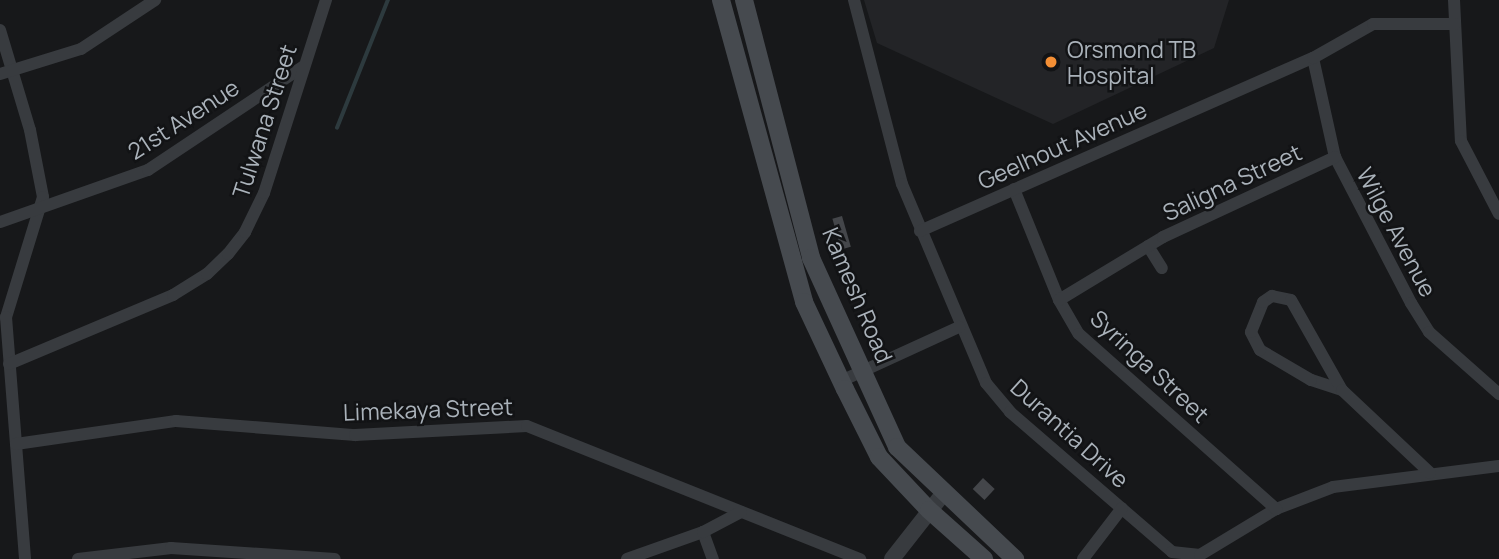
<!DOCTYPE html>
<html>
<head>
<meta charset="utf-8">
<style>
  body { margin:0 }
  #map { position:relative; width:1499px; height:559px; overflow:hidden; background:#17181a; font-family:Manrope,sans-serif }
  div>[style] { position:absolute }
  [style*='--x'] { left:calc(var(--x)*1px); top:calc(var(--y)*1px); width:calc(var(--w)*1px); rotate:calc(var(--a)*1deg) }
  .built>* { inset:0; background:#232427 }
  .stream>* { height:3.5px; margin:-1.75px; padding:0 1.75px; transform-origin:1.75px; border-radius:1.75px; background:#2d3a3e }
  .building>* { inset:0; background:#44464a; transform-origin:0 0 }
  .minor>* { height:12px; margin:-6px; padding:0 6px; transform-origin:6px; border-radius:6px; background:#383b3f }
  .tertiary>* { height:16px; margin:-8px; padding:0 8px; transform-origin:8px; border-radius:8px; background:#383b3f }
  .secondary>* { height:18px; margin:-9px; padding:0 9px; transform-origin:9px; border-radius:9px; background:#464a4f }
  .dots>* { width:19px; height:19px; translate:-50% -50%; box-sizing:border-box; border:4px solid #121315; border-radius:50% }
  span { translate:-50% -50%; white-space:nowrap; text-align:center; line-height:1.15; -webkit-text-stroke:5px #121315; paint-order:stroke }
  .poi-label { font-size:23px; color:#aab2ba }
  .left { translate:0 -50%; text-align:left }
  .street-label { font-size:23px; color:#aab2ba }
</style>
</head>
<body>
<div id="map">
  <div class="built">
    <i style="clip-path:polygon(864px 0,1229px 0,1214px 48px,1053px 124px,877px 43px)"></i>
  </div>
  <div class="stream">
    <i style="--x:337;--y:128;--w:138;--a:-68.3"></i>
  </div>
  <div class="building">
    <i style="left:842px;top:216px;width:32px;height:10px;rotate:74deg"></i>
    <i style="left:983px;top:478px;width:16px;height:15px;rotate:43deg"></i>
  </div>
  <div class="minor">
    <i style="--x:854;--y:0;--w:190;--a:75.4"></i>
    <i style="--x:902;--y:184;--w:216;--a:67.1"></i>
    <i style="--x:986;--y:383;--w:38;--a:50"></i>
    <i style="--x:1010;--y:412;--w:214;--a:40.8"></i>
    <i style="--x:1172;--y:552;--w:28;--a:6"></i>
    <i style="--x:1200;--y:555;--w:89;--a:-31.2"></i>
    <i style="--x:1276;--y:509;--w:61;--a:-21.1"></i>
    <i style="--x:1333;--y:487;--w:167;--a:-7.2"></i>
    <i style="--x:1454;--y:0;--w:141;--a:87.2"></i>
    <i style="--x:1461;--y:141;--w:82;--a:62.5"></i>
    <i style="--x:0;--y:30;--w:104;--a:73.3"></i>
    <i style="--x:30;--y:130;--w:68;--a:79"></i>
    <i style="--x:43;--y:197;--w:126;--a:107.1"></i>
    <i style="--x:6;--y:317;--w:243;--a:85.5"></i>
    <i style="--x:1313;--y:58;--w:101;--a:77.5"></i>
    <i style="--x:1335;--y:157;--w:165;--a:62.5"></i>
    <i style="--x:1411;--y:303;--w:34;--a:58"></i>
    <i style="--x:1429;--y:332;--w:94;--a:41.5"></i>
    <i style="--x:0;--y:74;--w:85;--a:-17.2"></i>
    <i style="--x:81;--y:49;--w:89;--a:-33.5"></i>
    <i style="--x:1014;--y:189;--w:120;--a:67.9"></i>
    <i style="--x:1059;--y:300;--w:39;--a:60"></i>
    <i style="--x:1079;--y:334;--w:264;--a:41.6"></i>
    <i style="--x:0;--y:222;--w:157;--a:-19.4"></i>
    <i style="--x:148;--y:170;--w:187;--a:-33.7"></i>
    <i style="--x:920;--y:231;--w:429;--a:-23.8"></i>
    <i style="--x:1313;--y:58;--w:69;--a:-29.5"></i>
    <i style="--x:1373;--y:24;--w:82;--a:0"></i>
    <i style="--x:1148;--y:246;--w:26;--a:58"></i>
    <i style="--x:1059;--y:300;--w:122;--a:-31.2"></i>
    <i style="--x:1163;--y:237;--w:190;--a:-24.9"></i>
    <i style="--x:9;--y:364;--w:178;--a:-22.8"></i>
    <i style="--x:173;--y:295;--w:40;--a:-32"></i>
    <i style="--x:207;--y:274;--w:29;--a:-44"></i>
    <i style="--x:228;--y:254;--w:28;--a:-52"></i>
    <i style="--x:245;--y:232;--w:43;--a:-64"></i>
    <i style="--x:264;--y:193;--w:203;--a:-72.2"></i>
    <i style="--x:841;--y:381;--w:130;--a:-24.6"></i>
    <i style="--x:1342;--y:390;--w:33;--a:-162"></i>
    <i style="--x:1311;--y:380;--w:59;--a:-149.5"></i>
    <i style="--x:1260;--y:350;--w:20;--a:-117"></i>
    <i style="--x:1251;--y:332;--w:32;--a:-68"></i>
    <i style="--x:1263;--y:302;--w:11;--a:-34"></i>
    <i style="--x:1272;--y:296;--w:19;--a:12"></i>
    <i style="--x:1291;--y:300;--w:103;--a:60.5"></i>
    <i style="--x:1342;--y:390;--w:121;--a:43.3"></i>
    <i style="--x:16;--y:444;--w:162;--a:-8.2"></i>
    <i style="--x:176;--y:421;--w:180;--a:4.5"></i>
    <i style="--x:355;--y:435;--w:172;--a:-3"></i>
    <i style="--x:527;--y:426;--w:359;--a:21.8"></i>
    <i style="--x:703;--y:532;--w:29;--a:70"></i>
    <i style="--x:78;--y:559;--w:94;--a:-6.7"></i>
    <i style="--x:171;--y:548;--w:164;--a:3.8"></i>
    <i style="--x:627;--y:559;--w:81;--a:-19.6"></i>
    <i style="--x:703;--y:532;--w:43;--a:-27.8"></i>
    <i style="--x:1083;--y:559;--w:64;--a:-52.6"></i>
  </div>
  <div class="tertiary">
    <i style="--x:892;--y:559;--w:83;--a:-51.9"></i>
  </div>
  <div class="secondary">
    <i style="--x:721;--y:0;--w:313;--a:74.6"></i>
    <i style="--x:804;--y:302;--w:96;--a:64.8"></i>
    <i style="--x:845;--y:389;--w:76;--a:63.4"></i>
    <i style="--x:879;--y:457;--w:73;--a:46.7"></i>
    <i style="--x:929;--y:510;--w:74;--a:41.7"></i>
    <i style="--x:744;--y:0;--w:267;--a:75.4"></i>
    <i style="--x:811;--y:258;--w:208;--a:65.5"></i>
    <i style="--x:897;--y:447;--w:163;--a:43.5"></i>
  </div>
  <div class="dots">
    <i style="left:1051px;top:62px;background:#f48f35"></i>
  </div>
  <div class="poi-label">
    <span class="left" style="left:1067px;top:62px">Orsmond TB<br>Hospital</span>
  </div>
  <div class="street-label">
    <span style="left:183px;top:119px;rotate:-33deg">21st Avenue</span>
    <span style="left:264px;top:121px;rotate:-72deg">Tulwana Street</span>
    <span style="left:1062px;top:145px;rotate:-24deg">Geelhout Avenue</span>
    <span style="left:1232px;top:182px;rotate:-25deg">Saligna Street</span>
    <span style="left:1397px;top:232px;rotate:62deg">Wilge Avenue</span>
    <span style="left:858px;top:295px;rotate:67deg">Kamesh Road</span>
    <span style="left:1150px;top:366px;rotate:43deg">Syringa Street</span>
    <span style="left:428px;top:409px;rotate:-2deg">Limekaya Street</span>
    <span style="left:1070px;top:433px;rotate:42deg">Durantia Drive</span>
  </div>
</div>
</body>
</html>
